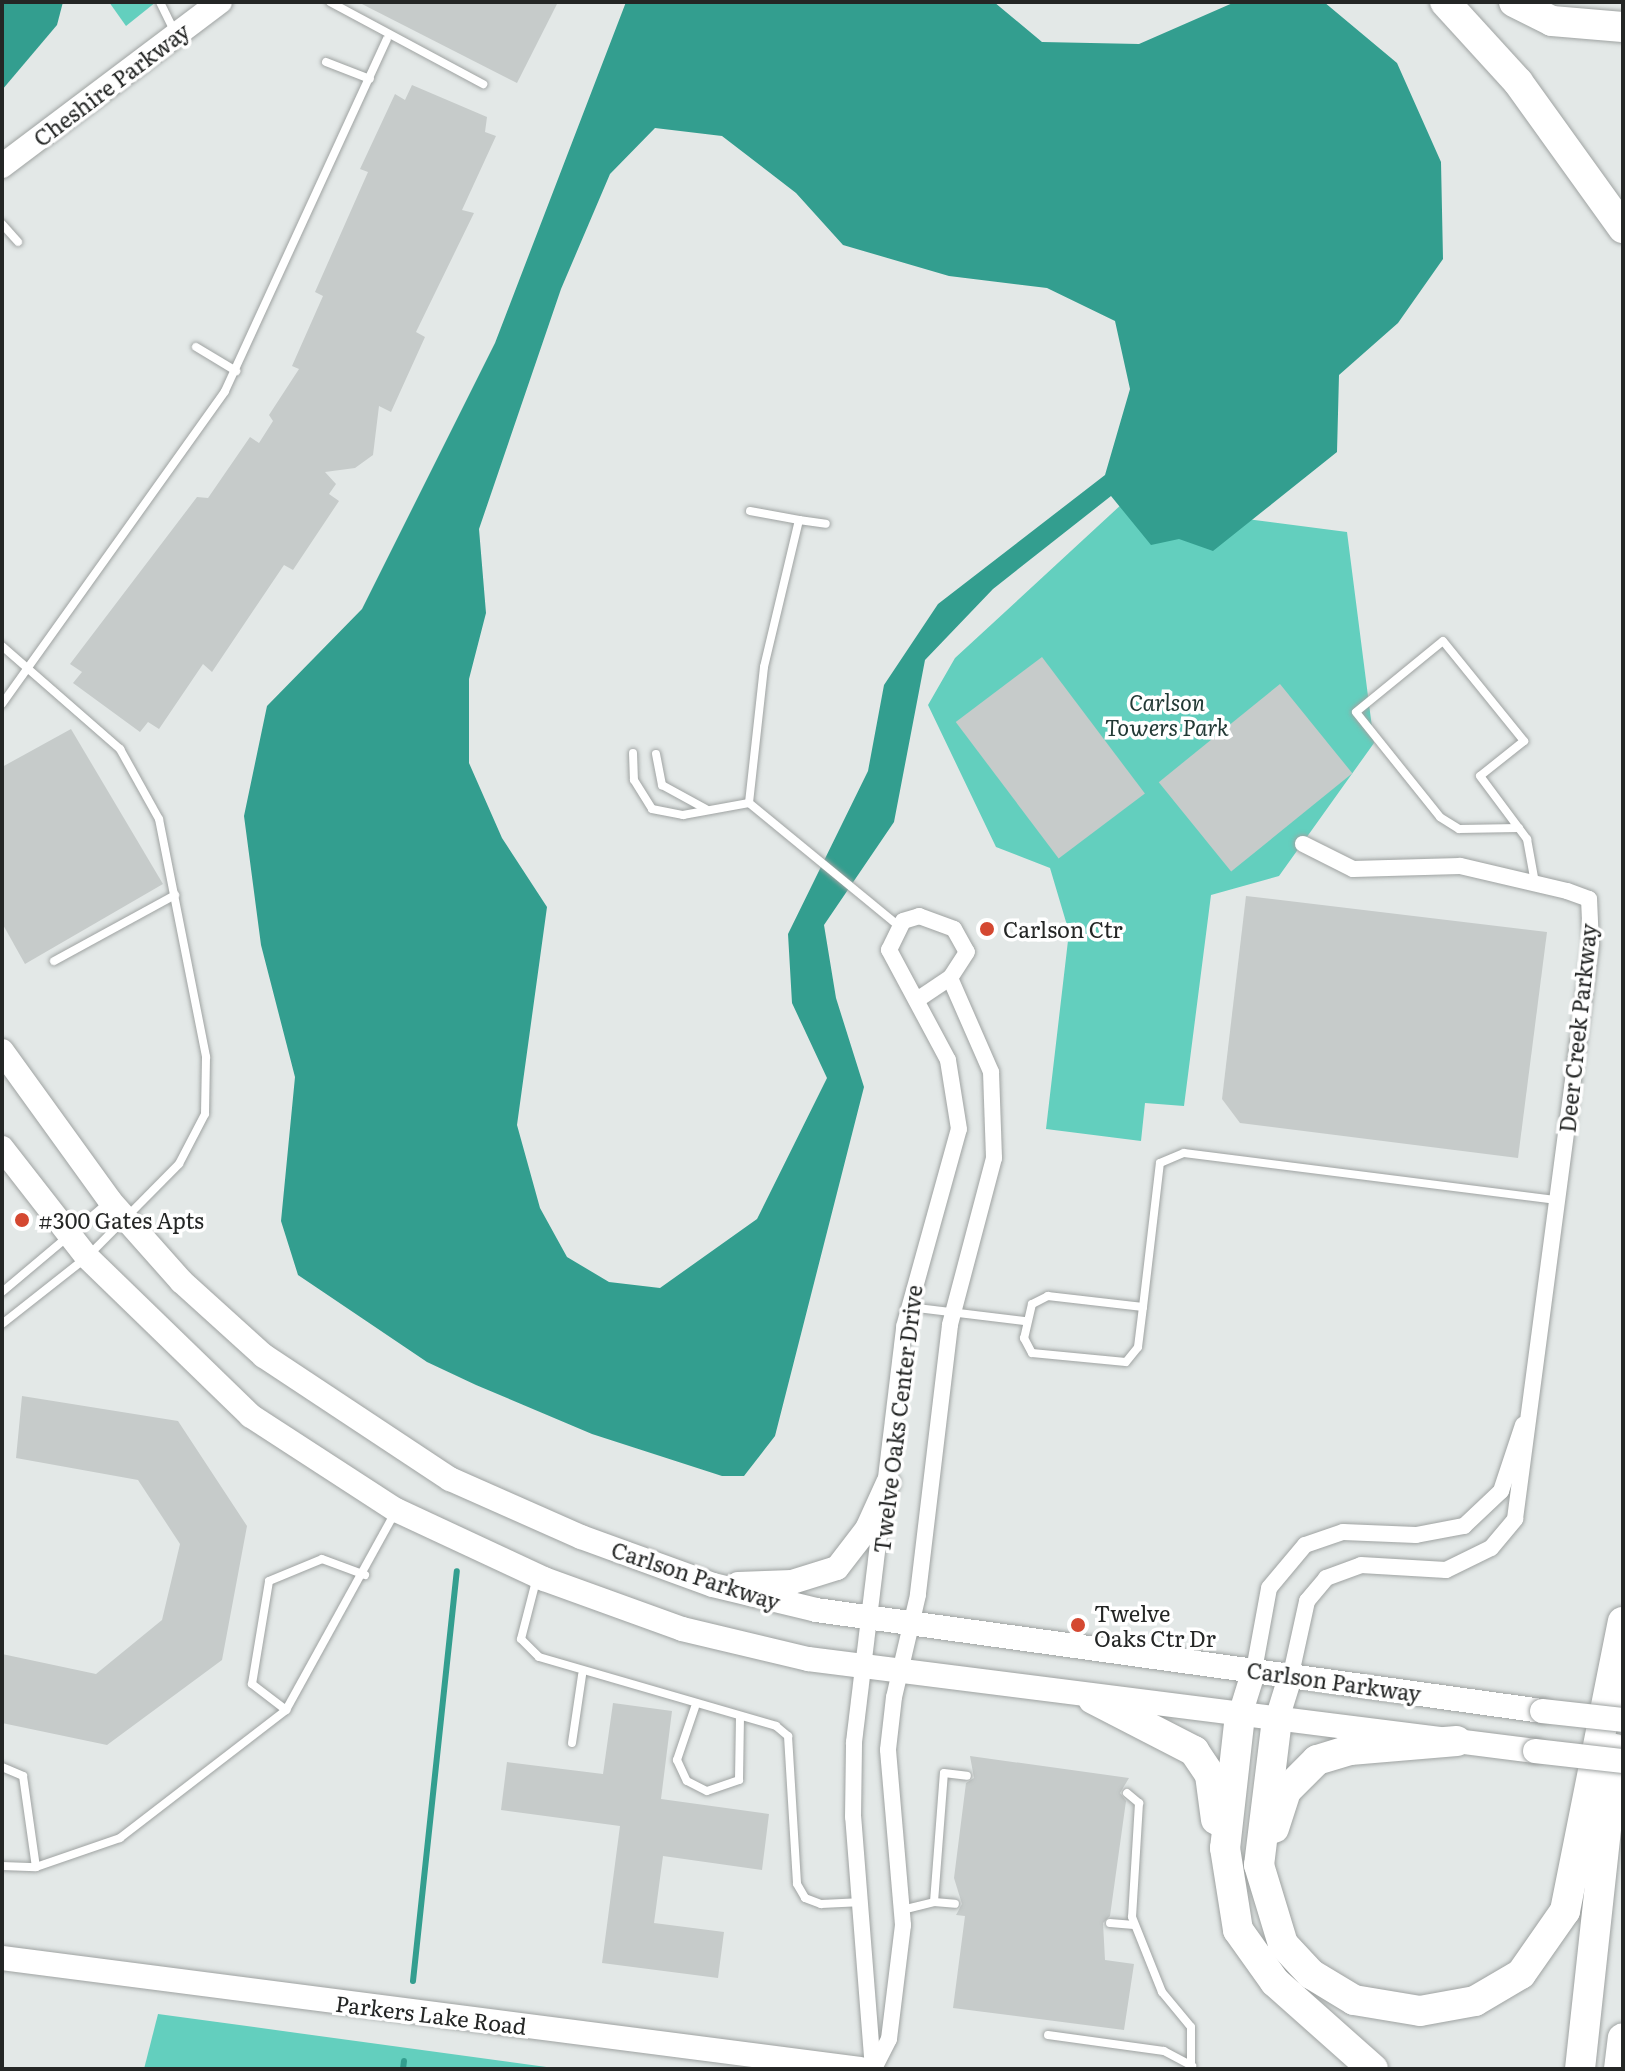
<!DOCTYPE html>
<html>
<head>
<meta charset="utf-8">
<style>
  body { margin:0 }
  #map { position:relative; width:1625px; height:2071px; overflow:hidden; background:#e3e8e7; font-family:Literata,serif }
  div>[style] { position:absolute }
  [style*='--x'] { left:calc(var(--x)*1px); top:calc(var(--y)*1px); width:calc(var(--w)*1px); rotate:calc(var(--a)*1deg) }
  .green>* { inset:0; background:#63cfbe }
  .water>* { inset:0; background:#339e8f }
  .stream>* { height:6px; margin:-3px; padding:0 3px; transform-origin:3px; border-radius:3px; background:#339e8f }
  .building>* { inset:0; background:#c6cbca; transform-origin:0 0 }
  .roads { filter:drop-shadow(0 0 2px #9fa3a2) drop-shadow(0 0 2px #9fa3a2) }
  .lane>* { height:8px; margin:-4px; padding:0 4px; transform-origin:4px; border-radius:4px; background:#fff }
  .street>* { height:16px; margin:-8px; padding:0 8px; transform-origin:8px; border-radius:8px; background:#fff }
  .secondary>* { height:24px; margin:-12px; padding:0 12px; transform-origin:12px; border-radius:12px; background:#fff }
  .highway>* { height:30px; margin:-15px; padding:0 15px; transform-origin:15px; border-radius:15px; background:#fff }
  .bridges { filter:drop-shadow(0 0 2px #9fa3a2) drop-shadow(0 0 2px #9fa3a2) }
  .secondary-bridge>* { height:24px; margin:-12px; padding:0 12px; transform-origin:12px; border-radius:12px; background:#fff }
  .dots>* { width:22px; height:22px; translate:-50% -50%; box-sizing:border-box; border:4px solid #fff; border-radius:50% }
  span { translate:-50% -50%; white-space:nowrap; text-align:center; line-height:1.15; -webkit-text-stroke:7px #fff; paint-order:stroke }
  .street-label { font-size:22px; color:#242625 }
  .park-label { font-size:22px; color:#223935; font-style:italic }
  .poi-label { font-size:22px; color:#242625 }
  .left { translate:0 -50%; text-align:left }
  .frame { position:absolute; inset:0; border:4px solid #242625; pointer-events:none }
</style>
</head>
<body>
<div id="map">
  <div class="green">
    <i style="clip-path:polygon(109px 2px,156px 2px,126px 26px)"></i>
    <i style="clip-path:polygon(1123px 503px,1347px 532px,1374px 743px,1279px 876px,1211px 895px,1184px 1106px,1145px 1103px,1141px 1141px,1046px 1129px,1069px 932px,1050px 868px,996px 847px,928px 705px,955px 658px)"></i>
    <i style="clip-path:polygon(158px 2014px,561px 2069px,144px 2069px)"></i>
  </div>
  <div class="water">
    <i style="clip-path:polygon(2px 2px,63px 2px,57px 25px,2px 90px)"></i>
    <i style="clip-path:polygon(evenodd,626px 2px,994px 2px,1042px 42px,1139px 44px,1235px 2px,1324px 2px,1397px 63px,1441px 162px,1443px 259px,1398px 323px,1339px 375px,1337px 452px,1213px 551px,1179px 539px,1151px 545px,1111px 496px,993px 589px,925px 660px,894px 822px,824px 925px,836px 998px,864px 1087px,775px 1436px,744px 1476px,722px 1476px,592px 1434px,476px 1385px,427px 1362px,298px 1275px,281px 1221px,295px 1077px,261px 945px,244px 816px,267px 706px,362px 609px,495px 343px,626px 2px,655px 128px,722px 136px,796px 193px,843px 245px,949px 276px,1047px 288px,1115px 321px,1130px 389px,1105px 475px,938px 604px,884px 685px,868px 771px,788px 934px,792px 1003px,827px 1078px,757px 1219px,660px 1288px,609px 1282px,567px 1257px,540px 1208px,517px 1125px,547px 907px,502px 838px,469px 763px,469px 679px,486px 613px,479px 529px,561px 289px,610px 174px,655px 128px)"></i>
  </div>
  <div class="stream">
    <i style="--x:413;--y:1981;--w:412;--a:-83.9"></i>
    <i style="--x:403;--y:2069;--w:8;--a:-83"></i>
  </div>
  <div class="building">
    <i style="clip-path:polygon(358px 2px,558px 2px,517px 83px)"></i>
    <i style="clip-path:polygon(412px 85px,487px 117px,485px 132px,496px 136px,462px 210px,474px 213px,416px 332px,425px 337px,391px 412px,379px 406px,373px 455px,355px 468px,325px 472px,336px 484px,329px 494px,339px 501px,293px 570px,284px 565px,212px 672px,203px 664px,159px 729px,148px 722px,140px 732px,73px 683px,82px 672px,70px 664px,197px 497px,208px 498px,250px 437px,259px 443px,273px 421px,269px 415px,299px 369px,292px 366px,323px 296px,315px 292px,368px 172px,360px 169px,395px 94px,405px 100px)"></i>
    <i style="left:1042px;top:657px;width:171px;height:108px;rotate:53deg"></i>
    <i style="left:1280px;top:684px;width:115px;height:156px;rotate:51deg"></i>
    <i style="clip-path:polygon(71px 729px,163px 884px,25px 964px,2px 923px,2px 767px)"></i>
    <i style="clip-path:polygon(1246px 896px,1547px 932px,1518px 1158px,1240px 1123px,1222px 1099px)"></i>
    <i style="clip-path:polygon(22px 1396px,178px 1421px,247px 1526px,222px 1660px,107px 1745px,2px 1723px,2px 1654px,96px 1674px,162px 1620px,180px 1544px,138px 1480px,16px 1458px)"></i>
    <i style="clip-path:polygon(613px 1703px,672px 1711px,661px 1799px,769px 1814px,762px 1870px,663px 1856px,654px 1923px,724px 1932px,718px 1978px,602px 1963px,620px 1826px,501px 1810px,507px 1762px,603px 1774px)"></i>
    <i style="clip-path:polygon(970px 1756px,1129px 1778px,1120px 1793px,1126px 1801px,1110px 1916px,1103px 1923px,1105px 1960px,1134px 1964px,1124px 2030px,953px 2008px,965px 1916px,956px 1915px,962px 1904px,954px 1878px,966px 1783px,974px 1778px)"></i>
  </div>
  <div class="roads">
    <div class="lane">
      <i style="--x:160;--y:2;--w:32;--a:64"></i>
      <i style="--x:330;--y:2;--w:174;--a:28.2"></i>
      <i style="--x:326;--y:62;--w:47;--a:21.1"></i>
      <i style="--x:2;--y:224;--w:24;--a:48"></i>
      <i style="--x:196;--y:347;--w:47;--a:31"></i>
      <i style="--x:750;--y:511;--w:50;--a:10.4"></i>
      <i style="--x:799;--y:520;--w:151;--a:103.4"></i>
      <i style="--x:764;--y:667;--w:137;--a:96.3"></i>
      <i style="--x:749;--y:803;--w:194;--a:39.4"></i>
      <i style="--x:799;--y:520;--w:27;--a:8"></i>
      <i style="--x:2;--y:646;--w:157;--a:41.1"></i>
      <i style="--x:120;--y:749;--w:80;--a:60.9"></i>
      <i style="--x:159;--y:819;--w:243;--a:78.8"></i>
      <i style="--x:206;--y:1057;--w:57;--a:91"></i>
      <i style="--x:205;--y:1114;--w:56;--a:117.5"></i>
      <i style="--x:179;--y:1164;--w:131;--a:134.7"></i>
      <i style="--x:87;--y:1257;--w:108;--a:141.8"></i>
      <i style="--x:2;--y:704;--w:384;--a:-54.5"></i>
      <i style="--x:225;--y:391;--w:387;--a:-65.3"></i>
      <i style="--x:633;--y:753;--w:27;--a:88"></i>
      <i style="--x:634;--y:780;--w:34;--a:58"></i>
      <i style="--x:652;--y:809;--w:32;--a:11"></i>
      <i style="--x:683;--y:815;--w:67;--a:-10.3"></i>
      <i style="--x:656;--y:754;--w:32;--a:79"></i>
      <i style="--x:662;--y:785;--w:50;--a:28.6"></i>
      <i style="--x:1519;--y:828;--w:60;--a:179"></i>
      <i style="--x:1459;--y:829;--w:22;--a:-148"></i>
      <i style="--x:1440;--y:817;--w:134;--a:-128.7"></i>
      <i style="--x:1356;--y:712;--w:112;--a:-39.2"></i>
      <i style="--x:1443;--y:641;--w:129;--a:51"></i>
      <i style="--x:1524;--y:741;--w:56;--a:141.5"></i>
      <i style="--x:1480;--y:776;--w:79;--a:53.3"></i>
      <i style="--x:1527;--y:839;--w:45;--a:79.7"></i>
      <i style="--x:54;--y:961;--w:138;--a:-28.6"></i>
      <i style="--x:2;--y:1292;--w:140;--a:-40.1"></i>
      <i style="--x:909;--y:1307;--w:116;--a:6.9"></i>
      <i style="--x:1143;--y:1307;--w:96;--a:-173.4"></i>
      <i style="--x:1048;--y:1296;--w:18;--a:153"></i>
      <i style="--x:1032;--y:1304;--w:35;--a:103"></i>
      <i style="--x:1024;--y:1338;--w:17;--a:62"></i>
      <i style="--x:1032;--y:1353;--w:94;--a:5.5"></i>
      <i style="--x:1126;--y:1362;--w:19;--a:-51"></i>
      <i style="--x:1138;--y:1347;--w:40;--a:-82.9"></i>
      <i style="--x:1143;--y:1307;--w:145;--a:-83.3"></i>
      <i style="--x:1160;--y:1163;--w:26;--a:-23"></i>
      <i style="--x:1184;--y:1153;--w:376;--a:7.2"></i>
      <i style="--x:537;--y:1577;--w:64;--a:104.5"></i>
      <i style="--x:521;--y:1639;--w:25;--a:45"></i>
      <i style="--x:539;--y:1657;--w:247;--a:16.2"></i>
      <i style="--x:776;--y:1726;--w:16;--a:40"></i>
      <i style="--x:788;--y:1736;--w:148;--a:86.5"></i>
      <i style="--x:797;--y:1884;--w:16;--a:60"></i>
      <i style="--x:805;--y:1898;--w:17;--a:21"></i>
      <i style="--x:821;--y:1904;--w:42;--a:-2.7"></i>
      <i style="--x:695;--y:1707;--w:56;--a:108.8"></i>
      <i style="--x:677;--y:1760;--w:23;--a:65"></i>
      <i style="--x:687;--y:1781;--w:22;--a:27"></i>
      <i style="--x:707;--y:1791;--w:34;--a:-19"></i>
      <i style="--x:739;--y:1780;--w:62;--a:-89.1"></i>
      <i style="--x:286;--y:1710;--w:43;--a:-142.6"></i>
      <i style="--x:252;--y:1684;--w:104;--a:-80.6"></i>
      <i style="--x:269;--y:1581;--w:57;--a:-22.5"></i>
      <i style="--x:322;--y:1559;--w:46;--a:20.4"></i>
      <i style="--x:572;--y:1743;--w:69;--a:-81.6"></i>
      <i style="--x:2;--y:1767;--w:23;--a:23"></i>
      <i style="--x:23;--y:1776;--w:92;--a:81.9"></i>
      <i style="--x:1127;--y:1793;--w:16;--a:40"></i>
      <i style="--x:1139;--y:1803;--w:114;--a:93.5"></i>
      <i style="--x:1132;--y:1917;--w:81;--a:68.2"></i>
      <i style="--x:1162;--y:1992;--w:45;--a:50.4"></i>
      <i style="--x:1191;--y:2027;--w:42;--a:90"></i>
      <i style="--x:2;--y:1866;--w:34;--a:2"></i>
      <i style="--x:36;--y:1867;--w:89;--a:-19"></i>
      <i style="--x:120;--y:1838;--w:210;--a:-37.6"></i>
      <i style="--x:286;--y:1710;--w:224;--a:-61.1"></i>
      <i style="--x:934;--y:1902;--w:21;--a:5"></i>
      <i style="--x:902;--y:1910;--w:33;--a:-14"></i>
      <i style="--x:934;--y:1902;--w:129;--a:-85.6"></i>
      <i style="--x:944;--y:1773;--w:23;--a:7"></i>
      <i style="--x:1110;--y:1923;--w:24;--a:5"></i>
      <i style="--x:1048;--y:2035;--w:117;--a:7.9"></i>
      <i style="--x:1164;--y:2051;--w:32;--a:28"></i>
    </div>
    <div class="street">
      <i style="--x:920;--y:998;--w:36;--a:-34"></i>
      <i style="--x:1254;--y:1670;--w:83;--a:-79.6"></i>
      <i style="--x:1269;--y:1588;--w:56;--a:-50.1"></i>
      <i style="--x:1305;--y:1545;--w:40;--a:-18.9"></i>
      <i style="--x:1343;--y:1532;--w:73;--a:2.4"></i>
      <i style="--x:1416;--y:1535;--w:49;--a:-10.6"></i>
      <i style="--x:1464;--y:1526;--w:51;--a:-43.4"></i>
      <i style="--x:1501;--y:1491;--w:70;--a:-71.6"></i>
      <i style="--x:1291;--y:1674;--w:75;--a:-77.6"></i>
      <i style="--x:1307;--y:1601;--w:30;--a:-50"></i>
      <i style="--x:1326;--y:1578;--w:37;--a:-20"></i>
      <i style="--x:1361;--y:1565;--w:85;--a:3.4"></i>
      <i style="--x:1446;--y:1570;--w:50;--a:-26.1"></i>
      <i style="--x:1491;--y:1548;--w:38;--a:-50"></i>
      <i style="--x:1515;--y:1519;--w:580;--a:-82.47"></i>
      <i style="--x:1591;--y:944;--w:45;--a:-92.5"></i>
      <i style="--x:1589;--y:899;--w:23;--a:-160"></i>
      <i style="--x:1567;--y:891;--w:110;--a:-166.8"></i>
      <i style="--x:1460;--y:866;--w:107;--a:178.4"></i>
      <i style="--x:1353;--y:869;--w:56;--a:-153.4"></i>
      <i style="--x:873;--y:2069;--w:253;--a:-94.5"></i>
      <i style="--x:853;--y:1817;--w:75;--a:-89.2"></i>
      <i style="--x:854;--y:1742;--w:418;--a:-83.1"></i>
      <i style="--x:904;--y:1327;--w:205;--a:-74.5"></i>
      <i style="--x:959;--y:1129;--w:70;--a:-99.1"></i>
      <i style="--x:948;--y:1060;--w:125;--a:-118.2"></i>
      <i style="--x:889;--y:950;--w:32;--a:-64"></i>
      <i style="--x:903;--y:921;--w:17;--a:-17"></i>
      <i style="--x:919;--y:916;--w:37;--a:20"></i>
      <i style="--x:954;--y:929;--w:26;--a:61"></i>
      <i style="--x:967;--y:952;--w:31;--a:123"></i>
      <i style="--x:950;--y:978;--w:103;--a:66.4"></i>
      <i style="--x:991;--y:1072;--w:86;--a:88"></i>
      <i style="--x:994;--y:1158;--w:173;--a:104.8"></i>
      <i style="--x:950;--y:1325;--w:272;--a:96.8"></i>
      <i style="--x:918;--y:1595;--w:105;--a:103.2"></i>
      <i style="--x:894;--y:1697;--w:53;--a:96.5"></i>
      <i style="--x:888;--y:1750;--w:176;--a:85.1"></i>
      <i style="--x:903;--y:1925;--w:115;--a:97"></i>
      <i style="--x:889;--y:2039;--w:34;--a:117"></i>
    </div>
    <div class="secondary">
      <i style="--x:2;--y:166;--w:273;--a:-37"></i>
      <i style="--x:2;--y:1051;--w:185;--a:54.2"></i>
      <i style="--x:110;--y:1201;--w:108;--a:48.4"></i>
      <i style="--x:182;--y:1282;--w:110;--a:42.1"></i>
      <i style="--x:264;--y:1356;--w:223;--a:33.5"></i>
      <i style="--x:450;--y:1479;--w:143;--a:23.9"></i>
      <i style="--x:581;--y:1537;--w:140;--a:20"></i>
      <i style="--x:713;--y:1585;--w:106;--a:13.6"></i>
      <i style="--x:816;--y:1610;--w:733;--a:7.92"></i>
      <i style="--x:2;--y:1148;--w:138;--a:52.1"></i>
      <i style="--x:87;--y:1257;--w:228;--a:44.1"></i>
      <i style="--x:251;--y:1416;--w:173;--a:33"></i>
      <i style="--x:396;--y:1510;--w:163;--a:25"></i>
      <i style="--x:544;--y:1579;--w:147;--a:19.9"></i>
      <i style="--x:682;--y:1629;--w:130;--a:13.4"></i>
      <i style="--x:808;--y:1659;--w:733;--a:7.21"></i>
      <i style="--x:738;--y:1584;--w:54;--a:-2.1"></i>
      <i style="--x:792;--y:1582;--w:47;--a:-17.3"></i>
      <i style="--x:837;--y:1568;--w:49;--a:-52.4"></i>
      <i style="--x:867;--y:1529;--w:51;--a:-65.5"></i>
      <i style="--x:1240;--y:1715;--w:47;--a:-72.7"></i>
      <i style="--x:1277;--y:1719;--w:47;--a:-72.7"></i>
      <i style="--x:2;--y:1958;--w:865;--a:7.37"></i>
    </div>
    <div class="highway">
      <i style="--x:1445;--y:2;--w:108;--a:47.6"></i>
      <i style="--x:1518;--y:82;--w:180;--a:54.3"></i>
      <i style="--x:1514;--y:2;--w:42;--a:26.6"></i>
      <i style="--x:1552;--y:21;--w:71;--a:4.8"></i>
      <i style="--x:1093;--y:1699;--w:114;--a:27.2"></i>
      <i style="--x:1194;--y:1751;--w:29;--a:56"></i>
      <i style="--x:1210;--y:1775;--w:45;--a:82.4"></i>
      <i style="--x:1240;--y:1715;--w:134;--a:96.4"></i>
      <i style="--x:1225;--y:1848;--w:83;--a:81"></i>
      <i style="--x:1238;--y:1930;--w:64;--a:54.6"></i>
      <i style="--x:1275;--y:1982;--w:131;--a:41.6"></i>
      <i style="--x:1277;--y:1719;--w:147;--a:97"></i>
      <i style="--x:1259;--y:1865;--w:83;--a:73.1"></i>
      <i style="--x:1283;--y:1944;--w:41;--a:47"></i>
      <i style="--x:1311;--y:1974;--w:50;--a:31.2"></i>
      <i style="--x:1354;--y:2000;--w:67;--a:9.5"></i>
      <i style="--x:1420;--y:2011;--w:56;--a:-10.3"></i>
      <i style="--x:1475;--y:2001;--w:53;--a:-30.4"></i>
      <i style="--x:1521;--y:1974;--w:77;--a:-55.1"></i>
      <i style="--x:1565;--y:1911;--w:295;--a:-78.7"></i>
      <i style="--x:1274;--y:1828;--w:39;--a:-72"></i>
      <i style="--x:1286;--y:1791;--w:44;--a:-45"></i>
      <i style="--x:1317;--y:1760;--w:34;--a:-17"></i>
      <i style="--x:1350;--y:1750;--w:107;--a:-4.8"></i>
      <i style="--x:1580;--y:2069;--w:322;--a:-83.8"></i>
      <i style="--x:1619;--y:2069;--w:31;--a:-83"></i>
    </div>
  </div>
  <div class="bridges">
    <div class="secondary-bridge">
      <i style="--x:1542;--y:1711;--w:81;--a:6.3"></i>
      <i style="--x:1535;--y:1751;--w:89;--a:6.5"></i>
    </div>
  </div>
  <div class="dots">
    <i style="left:987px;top:929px;background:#d44831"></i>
    <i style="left:22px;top:1220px;background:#d44831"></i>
    <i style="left:1078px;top:1625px;background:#d44831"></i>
  </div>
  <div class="street-label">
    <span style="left:111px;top:84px;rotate:-37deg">Cheshire Parkway</span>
    <span style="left:1577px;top:1028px;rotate:-84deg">Deer Creek Parkway</span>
    <span style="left:897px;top:1419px;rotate:-83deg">Twelve Oaks Center Drive</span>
    <span style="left:696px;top:1575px;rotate:18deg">Carlson Parkway</span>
    <span style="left:1334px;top:1681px;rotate:8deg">Carlson Parkway</span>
    <span style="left:431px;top:2014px;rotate:7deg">Parkers Lake Road</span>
  </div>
  <div class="park-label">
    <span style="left:1167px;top:714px">Carlson<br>Towers Park</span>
  </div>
  <div class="poi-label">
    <span class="left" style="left:1003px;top:929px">Carlson Ctr</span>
    <span class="left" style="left:38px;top:1220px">#300 Gates Apts</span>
    <span class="left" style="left:1094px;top:1625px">Twelve<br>Oaks Ctr Dr</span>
  </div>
  <div class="frame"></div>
</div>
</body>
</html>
